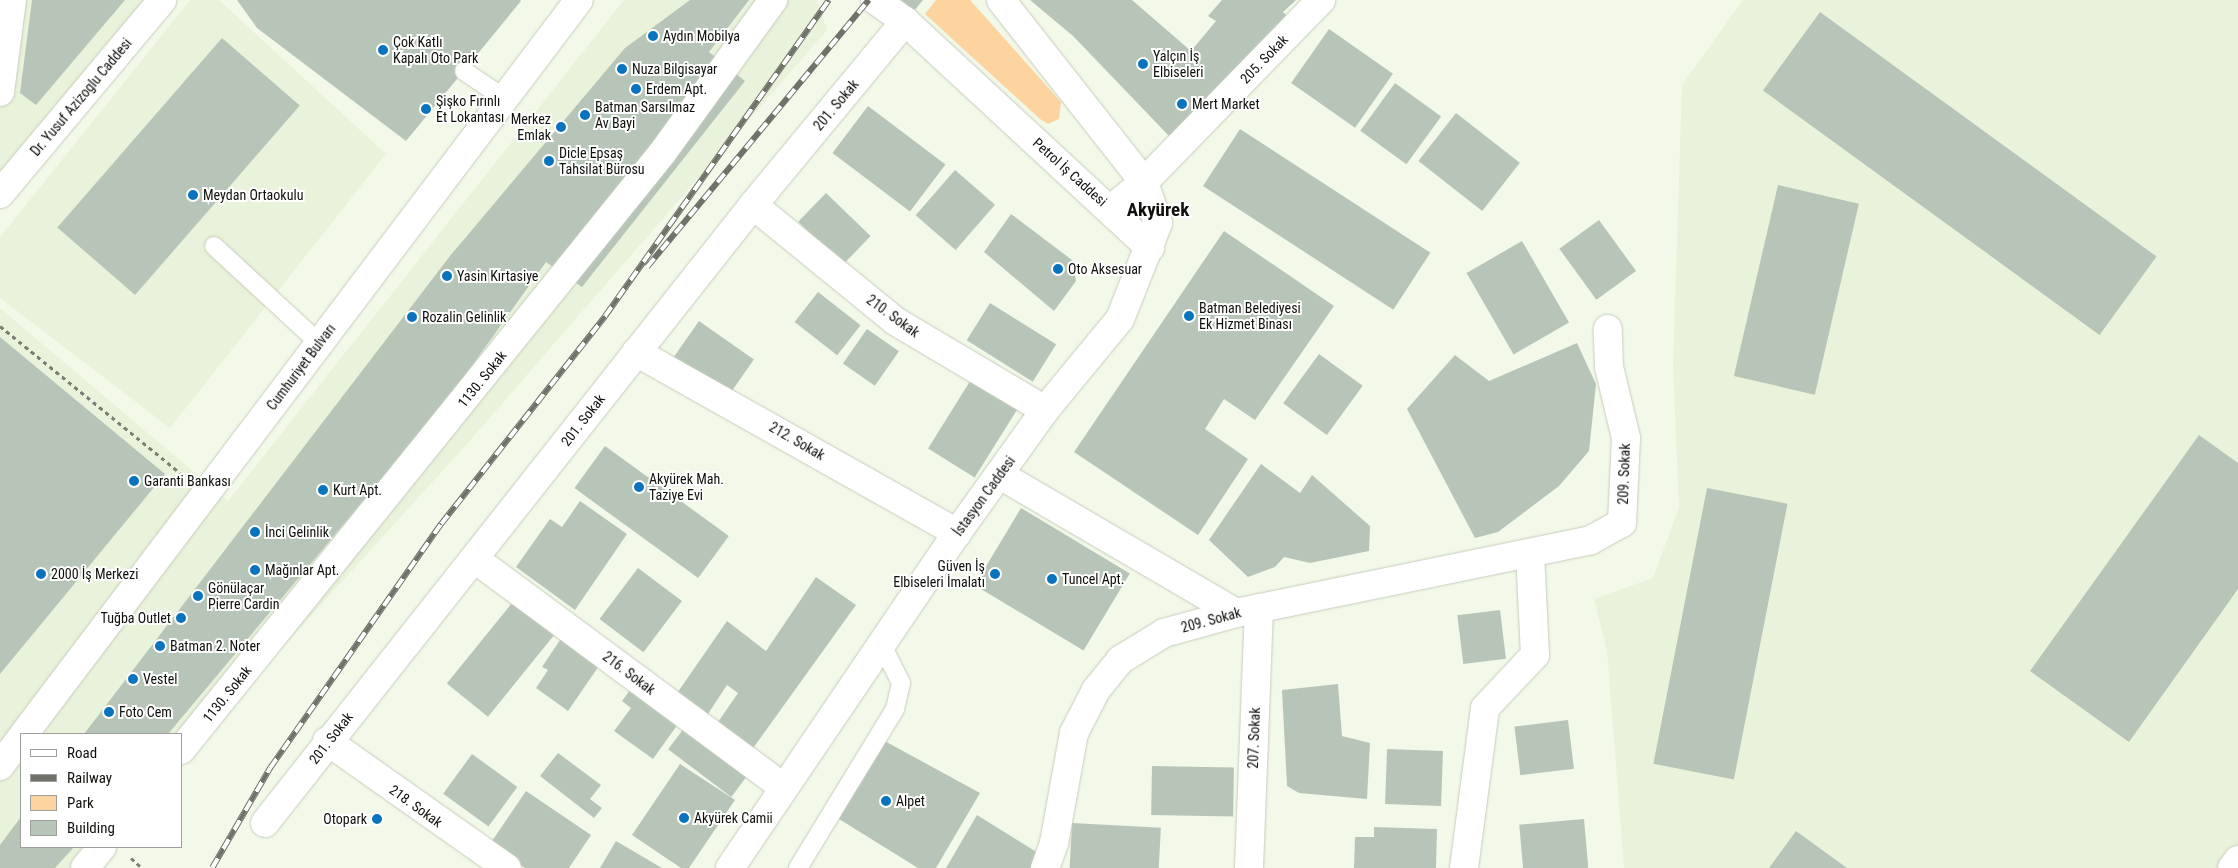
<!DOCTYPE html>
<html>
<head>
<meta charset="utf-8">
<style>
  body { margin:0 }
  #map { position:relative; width:2238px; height:868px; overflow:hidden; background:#f3f9e9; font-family:"Roboto Condensed",sans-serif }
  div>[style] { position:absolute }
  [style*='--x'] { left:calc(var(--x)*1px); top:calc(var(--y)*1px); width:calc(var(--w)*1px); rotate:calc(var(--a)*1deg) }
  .built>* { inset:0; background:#e9f2da }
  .green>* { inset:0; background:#fdd39f }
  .building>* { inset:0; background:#b7c5b8; transform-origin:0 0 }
  .path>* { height:3px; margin-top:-1.5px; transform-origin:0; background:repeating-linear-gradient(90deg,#797d73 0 4px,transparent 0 8px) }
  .roads { filter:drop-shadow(0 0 1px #c6ccbc) drop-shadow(0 0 1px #c6ccbc) }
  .lane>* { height:18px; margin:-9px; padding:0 9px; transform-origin:9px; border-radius:9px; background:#fff }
  .street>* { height:28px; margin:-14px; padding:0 14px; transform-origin:14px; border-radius:14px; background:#fff }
  .secondary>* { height:28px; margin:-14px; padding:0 14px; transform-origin:14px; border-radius:14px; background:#fff }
  .rail>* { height:5.5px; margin-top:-2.75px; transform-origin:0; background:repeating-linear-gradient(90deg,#fff 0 11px,#6e7268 0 22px); box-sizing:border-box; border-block:1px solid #6e7268 }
  .dots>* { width:14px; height:14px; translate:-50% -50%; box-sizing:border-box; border:2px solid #fff; border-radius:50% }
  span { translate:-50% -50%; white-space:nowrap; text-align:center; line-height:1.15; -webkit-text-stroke:4px #fff; paint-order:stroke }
  .poi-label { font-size:14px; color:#0e100b }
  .left { translate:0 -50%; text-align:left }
  .right { translate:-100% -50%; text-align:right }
  .street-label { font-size:14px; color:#0e100b }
  .district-label { font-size:19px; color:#0e100b; font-weight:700 }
  .legend { position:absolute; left:20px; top:733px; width:162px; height:115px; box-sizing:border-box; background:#fff; border:1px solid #9f9f9d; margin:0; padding:6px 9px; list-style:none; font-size:15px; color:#0e100b }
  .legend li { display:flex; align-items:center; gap:10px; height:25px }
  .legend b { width:25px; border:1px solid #9f9f9d }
</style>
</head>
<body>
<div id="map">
  <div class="built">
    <i style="clip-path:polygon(0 0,162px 0,0 172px)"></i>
    <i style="clip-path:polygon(190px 0,219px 0,386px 154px,170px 428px,0 298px,0 237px)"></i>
    <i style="clip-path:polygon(624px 0,817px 0,827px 30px,466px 445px,181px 759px,181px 734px,21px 734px,21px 847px,102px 847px,82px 868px,0 868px,0 308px,228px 501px)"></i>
    <i style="clip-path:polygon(1743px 0,2238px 0,2238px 868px,1624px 868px,1607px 651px,1594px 599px,1653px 578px,1679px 507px,1673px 366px,1682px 85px)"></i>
  </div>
  <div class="green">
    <i style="clip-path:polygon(936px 0,970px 0,1061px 102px,1059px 119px,1048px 124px,1040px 119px,925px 14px)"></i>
  </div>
  <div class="building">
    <i style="clip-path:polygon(32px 0,125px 0,36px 105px,20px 93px)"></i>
    <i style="clip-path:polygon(237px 0,520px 0,521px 1px,406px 141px,257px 28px)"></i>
    <i style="clip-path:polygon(690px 0,749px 0,709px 52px,745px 81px,582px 287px,546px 262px,446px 402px,168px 734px,84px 734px,450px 256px,625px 48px)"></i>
    <i style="clip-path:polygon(901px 0,923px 0,914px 11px)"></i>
    <i style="clip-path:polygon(1030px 0,1132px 0,1191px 51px,1216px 21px,1208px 16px,1222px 0,1296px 0,1283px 12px,1291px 20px,1170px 137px,1073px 36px)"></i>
    <i style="left:1820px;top:12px;width:416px;height:97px;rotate:36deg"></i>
    <i style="left:1329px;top:29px;width:78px;height:66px;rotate:35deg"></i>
    <i style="left:222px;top:38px;width:103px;height:251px;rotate:41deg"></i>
    <i style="left:1395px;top:83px;width:57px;height:59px;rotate:36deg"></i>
    <i style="left:868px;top:106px;width:97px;height:59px;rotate:37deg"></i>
    <i style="left:1456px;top:113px;width:81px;height:61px;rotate:38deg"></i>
    <i style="left:1240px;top:129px;width:227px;height:68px;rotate:33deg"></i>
    <i style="left:955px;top:170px;width:53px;height:60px;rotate:41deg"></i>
    <i style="left:1778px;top:185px;width:83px;height:196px;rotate:13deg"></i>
    <i style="left:826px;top:193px;width:62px;height:40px;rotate:44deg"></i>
    <i style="clip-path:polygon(1011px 214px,1072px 260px,1076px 281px,1054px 311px,984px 252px)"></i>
    <i style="left:1599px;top:220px;width:63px;height:49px;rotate:54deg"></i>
    <i style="clip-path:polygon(1224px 231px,1334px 306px,1255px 420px,1224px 399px,1205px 429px,1248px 459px,1198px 535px,1074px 452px)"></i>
    <i style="left:1522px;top:241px;width:94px;height:64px;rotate:60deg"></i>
    <i style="left:818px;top:292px;width:54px;height:38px;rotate:38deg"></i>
    <i style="left:990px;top:303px;width:78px;height:44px;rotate:32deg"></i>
    <i style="left:699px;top:321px;width:67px;height:47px;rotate:35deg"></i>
    <i style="left:867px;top:329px;width:39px;height:42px;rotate:35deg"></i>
    <i style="clip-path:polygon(0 337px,165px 474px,0 674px)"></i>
    <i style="clip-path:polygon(1577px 343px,1596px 384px,1589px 451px,1559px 486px,1498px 532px,1475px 538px,1407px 409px,1455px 355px,1489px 381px)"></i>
    <i style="left:1319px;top:354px;width:54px;height:61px;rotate:36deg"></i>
    <i style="left:972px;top:378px;width:55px;height:83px;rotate:32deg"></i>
    <i style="clip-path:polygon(2199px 435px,2238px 463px,2238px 589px,2129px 742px,2030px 671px)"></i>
    <i style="left:605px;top:446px;width:153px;height:52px;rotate:36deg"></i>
    <i style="clip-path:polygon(1261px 464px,1300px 493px,1312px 475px,1370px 526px,1369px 551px,1310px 563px,1284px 557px,1275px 567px,1248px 577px,1209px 540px)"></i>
    <i style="left:1707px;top:488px;width:82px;height:281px;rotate:11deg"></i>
    <i style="clip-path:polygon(580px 501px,627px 534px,575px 610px,516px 567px,550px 519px,562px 527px)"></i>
    <i style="left:1021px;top:508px;width:127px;height:90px;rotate:31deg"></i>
    <i style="left:638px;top:568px;width:55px;height:64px;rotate:37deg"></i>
    <i style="clip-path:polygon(816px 577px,856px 605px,751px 751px,716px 725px,738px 693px,727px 685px,704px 720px,673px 699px,727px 621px,766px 651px)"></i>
    <i style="left:516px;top:598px;width:53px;height:110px;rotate:39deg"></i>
    <i style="left:1500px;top:610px;width:49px;height:43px;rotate:83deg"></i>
    <i style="clip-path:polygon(562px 637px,601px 663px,568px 711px,536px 688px,548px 670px,542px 667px)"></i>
    <i style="clip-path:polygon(1338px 684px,1342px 736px,1370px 743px,1367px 799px,1299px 793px,1287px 786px,1282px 690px)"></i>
    <i style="clip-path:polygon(630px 690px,678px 724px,653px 759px,614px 731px,631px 708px,622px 701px)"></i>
    <i style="left:1568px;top:720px;width:49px;height:54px;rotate:83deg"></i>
    <i style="left:688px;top:723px;width:79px;height:33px;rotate:37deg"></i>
    <i style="clip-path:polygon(881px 739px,980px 793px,936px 868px,918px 868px,839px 819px)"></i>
    <i style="left:1387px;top:749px;width:56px;height:55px;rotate:2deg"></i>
    <i style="clip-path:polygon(558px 753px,601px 785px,590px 799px,602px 808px,594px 818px,540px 776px)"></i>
    <i style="left:472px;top:754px;width:56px;height:49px;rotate:36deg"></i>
    <i style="clip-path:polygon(680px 764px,735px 800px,689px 868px,681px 868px,632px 835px)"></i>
    <i style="left:1152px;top:766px;width:82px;height:49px;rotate:1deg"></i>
    <i style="clip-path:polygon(526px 791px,591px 835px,569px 868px,525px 868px,490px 844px)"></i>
    <i style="clip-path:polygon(977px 815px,1038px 853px,1031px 868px,946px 868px)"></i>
    <i style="clip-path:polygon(21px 817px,21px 847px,74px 847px,55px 868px,0 868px,0 845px)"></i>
    <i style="left:1584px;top:819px;width:49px;height:65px;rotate:85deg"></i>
    <i style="left:1072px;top:823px;width:89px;height:45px;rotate:3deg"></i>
    <i style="clip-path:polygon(1374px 827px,1437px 829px,1436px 868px,1354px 868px,1355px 837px,1374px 837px)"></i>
    <i style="clip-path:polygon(1796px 831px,1847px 868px,1769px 868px)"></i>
    <i style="clip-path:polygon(616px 841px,662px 868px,600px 868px)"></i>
  </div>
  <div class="path">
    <i style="--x:0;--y:326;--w:232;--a:39.2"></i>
    <i style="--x:131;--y:858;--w:15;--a:42"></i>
  </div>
  <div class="roads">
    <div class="lane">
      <i style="--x:464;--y:71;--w:48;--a:34"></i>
      <i style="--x:214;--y:246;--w:143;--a:42.7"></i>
      <i style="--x:798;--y:868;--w:186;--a:-58.6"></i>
      <i style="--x:895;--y:709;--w:27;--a:-77"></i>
      <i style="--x:901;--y:683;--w:42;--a:-116.6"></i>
    </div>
    <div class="street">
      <i style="--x:0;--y:92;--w:93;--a:-82.6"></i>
      <i style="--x:753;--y:205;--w:183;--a:39.2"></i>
      <i style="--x:895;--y:321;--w:174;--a:30.7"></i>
      <i style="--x:1111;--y:209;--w:43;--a:-39.3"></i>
      <i style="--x:1144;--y:182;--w:254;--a:-45.8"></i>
      <i style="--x:636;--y:352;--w:369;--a:29.4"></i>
      <i style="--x:1000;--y:475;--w:273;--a:30.3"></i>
      <i style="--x:475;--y:559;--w:383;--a:36.5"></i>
      <i style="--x:327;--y:741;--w:220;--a:35.2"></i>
      <i style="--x:181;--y:750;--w:768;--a:-51.13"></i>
      <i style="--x:663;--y:152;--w:188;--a:-54.1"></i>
      <i style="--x:265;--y:823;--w:787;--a:-51.7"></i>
      <i style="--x:753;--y:205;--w:239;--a:-50.4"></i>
      <i style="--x:85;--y:868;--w:27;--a:-51"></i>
      <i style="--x:1045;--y:868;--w:27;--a:-70"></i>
      <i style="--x:1054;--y:843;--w:112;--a:-79.7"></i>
      <i style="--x:1074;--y:733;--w:48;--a:-62.9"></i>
      <i style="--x:1096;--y:690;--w:38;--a:-51"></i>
      <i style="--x:1120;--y:660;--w:52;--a:-31.5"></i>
      <i style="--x:1164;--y:633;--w:75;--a:-15.5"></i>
      <i style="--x:1236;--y:613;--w:362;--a:-11.6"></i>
      <i style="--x:1591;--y:540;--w:35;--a:-29"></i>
      <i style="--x:1622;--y:523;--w:85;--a:-87.3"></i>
      <i style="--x:1626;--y:438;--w:73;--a:-103.5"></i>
      <i style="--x:1609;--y:367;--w:38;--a:-92"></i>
      <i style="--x:1249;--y:868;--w:260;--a:-87.8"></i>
      <i style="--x:1464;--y:868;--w:161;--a:-82.5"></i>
      <i style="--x:1485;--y:708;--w:73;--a:-46.7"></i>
      <i style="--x:1535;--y:655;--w:102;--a:-92.8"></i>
    </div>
    <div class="secondary">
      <i style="--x:875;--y:0;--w:37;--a:35"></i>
      <i style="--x:905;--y:21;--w:334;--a:42.8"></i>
      <i style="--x:0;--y:194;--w:253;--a:-50.1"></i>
      <i style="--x:24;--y:734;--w:920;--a:-52.91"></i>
      <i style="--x:0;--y:766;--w:35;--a:-53"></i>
      <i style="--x:730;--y:868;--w:405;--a:-55.9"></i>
      <i style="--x:957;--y:533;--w:151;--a:-54.4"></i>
      <i style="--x:1045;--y:410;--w:118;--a:-50.5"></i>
      <i style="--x:1120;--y:319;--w:103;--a:-68.4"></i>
      <i style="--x:1158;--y:223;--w:43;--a:-108.9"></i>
      <i style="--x:1144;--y:182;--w:231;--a:-128.2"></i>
      <i style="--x:2232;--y:868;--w:10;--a:-53"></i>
    </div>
  </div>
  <div class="rail">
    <i style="--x:647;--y:267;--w:347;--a:-50.3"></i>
    <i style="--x:212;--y:868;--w:116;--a:-59.9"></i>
    <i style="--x:270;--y:768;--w:298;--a:-55"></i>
    <i style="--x:441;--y:524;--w:265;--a:-51.7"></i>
    <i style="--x:605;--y:316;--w:387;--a:-54.7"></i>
  </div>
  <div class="dots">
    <i style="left:653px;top:36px;background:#0a73be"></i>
    <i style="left:383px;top:50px;background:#0a73be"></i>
    <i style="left:1143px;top:64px;background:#0a73be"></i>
    <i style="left:622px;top:69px;background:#0a73be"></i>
    <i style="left:636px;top:89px;background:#0a73be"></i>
    <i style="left:1182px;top:104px;background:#0a73be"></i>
    <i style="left:426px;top:109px;background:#0a73be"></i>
    <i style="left:585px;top:115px;background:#0a73be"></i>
    <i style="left:561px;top:127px;background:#0a73be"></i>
    <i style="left:549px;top:161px;background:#0a73be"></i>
    <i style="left:193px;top:195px;background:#0a73be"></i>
    <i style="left:1058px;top:269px;background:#0a73be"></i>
    <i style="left:447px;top:276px;background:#0a73be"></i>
    <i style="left:1189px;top:316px;background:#0a73be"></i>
    <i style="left:412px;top:317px;background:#0a73be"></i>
    <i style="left:134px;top:481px;background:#0a73be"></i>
    <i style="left:639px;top:487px;background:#0a73be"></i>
    <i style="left:323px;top:490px;background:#0a73be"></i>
    <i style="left:255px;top:532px;background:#0a73be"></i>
    <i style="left:255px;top:570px;background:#0a73be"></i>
    <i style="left:41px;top:574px;background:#0a73be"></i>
    <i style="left:995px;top:574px;background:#0a73be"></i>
    <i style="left:1052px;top:579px;background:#0a73be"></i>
    <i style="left:198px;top:596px;background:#0a73be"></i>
    <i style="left:181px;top:618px;background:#0a73be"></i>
    <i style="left:160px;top:646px;background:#0a73be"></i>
    <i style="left:133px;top:679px;background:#0a73be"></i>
    <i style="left:109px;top:712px;background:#0a73be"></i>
    <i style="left:886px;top:801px;background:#0a73be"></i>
    <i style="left:684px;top:818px;background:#0a73be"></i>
    <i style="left:377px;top:819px;background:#0a73be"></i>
  </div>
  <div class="poi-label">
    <span class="left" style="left:663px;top:36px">Aydın Mobilya</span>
    <span class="left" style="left:393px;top:50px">Çok Katlı<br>Kapalı Oto Park</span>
    <span class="left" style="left:1153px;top:64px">Yalçın İş<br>Elbiseleri</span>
    <span class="left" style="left:632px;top:69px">Nuza Bilgisayar</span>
    <span class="left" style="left:646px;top:89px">Erdem Apt.</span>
    <span class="left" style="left:436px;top:109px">Şişko Fırınlı<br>Et Lokantası</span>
    <span class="left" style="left:1192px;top:104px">Mert Market</span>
    <span class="left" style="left:595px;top:115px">Batman Sarsılmaz<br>Av Bayi</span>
    <span class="right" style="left:551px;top:127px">Merkez<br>Emlak</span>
    <span class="left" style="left:559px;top:161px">Dicle Epsaş<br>Tahsilat Bürosu</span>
    <span class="left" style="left:203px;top:195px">Meydan Ortaokulu</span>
    <span class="left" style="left:1068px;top:269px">Oto Aksesuar</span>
    <span class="left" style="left:457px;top:276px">Yasin Kırtasiye</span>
    <span class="left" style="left:1199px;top:316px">Batman Belediyesi<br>Ek Hizmet Binası</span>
    <span class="left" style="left:422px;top:317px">Rozalin Gelinlik</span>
    <span class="left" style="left:649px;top:487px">Akyürek Mah.<br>Taziye Evi</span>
    <span class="left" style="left:144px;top:481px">Garanti Bankası</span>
    <span class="left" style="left:333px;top:490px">Kurt Apt.</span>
    <span class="left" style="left:265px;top:532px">İnci Gelinlik</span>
    <span class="right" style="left:985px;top:574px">Güven İş<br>Elbiseleri İmalatı</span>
    <span class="left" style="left:265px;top:570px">Mağınlar Apt.</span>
    <span class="left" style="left:51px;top:574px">2000 İş Merkezi</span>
    <span class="left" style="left:1062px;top:579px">Tuncel Apt.</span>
    <span class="left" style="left:208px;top:596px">Gönülaçar<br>Pierre Cardin</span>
    <span class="right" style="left:171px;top:618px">Tuğba Outlet</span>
    <span class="left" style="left:170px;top:646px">Batman 2. Noter</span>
    <span class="left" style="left:143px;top:679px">Vestel</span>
    <span class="left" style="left:119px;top:712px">Foto Cem</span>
    <span class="left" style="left:896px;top:801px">Alpet</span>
    <span class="left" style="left:694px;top:818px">Akyürek Camii</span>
    <span class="right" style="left:367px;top:819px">Otopark</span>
  </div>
  <div class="street-label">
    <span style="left:1264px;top:59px;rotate:-46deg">205. Sokak</span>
    <span style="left:81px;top:97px;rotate:-50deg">Dr. Yusuf Azizoglu Caddesi</span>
    <span style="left:836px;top:105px;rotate:-50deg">201. Sokak</span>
    <span style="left:1070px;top:172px;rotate:42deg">Petrol İş Caddesi</span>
    <span style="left:893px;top:316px;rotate:36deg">210. Sokak</span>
    <span style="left:301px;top:367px;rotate:-53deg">Cumhuriyet Bulvarı</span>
    <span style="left:482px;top:379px;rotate:-51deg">1130. Sokak</span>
    <span style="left:583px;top:420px;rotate:-52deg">201. Sokak</span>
    <span style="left:797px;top:441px;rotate:30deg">212. Sokak</span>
    <span style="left:1624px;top:474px;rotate:-88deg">209. Sokak</span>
    <span style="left:984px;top:496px;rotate:-54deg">İstasyon Caddesi</span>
    <span style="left:1211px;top:620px;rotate:-15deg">209. Sokak</span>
    <span style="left:629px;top:673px;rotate:37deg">216. Sokak</span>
    <span style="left:227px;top:694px;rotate:-51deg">1130. Sokak</span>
    <span style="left:331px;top:738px;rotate:-52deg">201. Sokak</span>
    <span style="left:1254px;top:738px;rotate:-88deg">207. Sokak</span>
    <span style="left:416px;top:806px;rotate:36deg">218. Sokak</span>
  </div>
  <div class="district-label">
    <span style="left:1158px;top:210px">Akyürek</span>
  </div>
  <ul class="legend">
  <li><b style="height:6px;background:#fff"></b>Road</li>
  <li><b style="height:6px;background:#6e7268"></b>Railway</li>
  <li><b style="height:14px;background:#fdd39f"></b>Park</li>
  <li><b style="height:14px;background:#b7c5b8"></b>Building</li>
  </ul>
</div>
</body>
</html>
